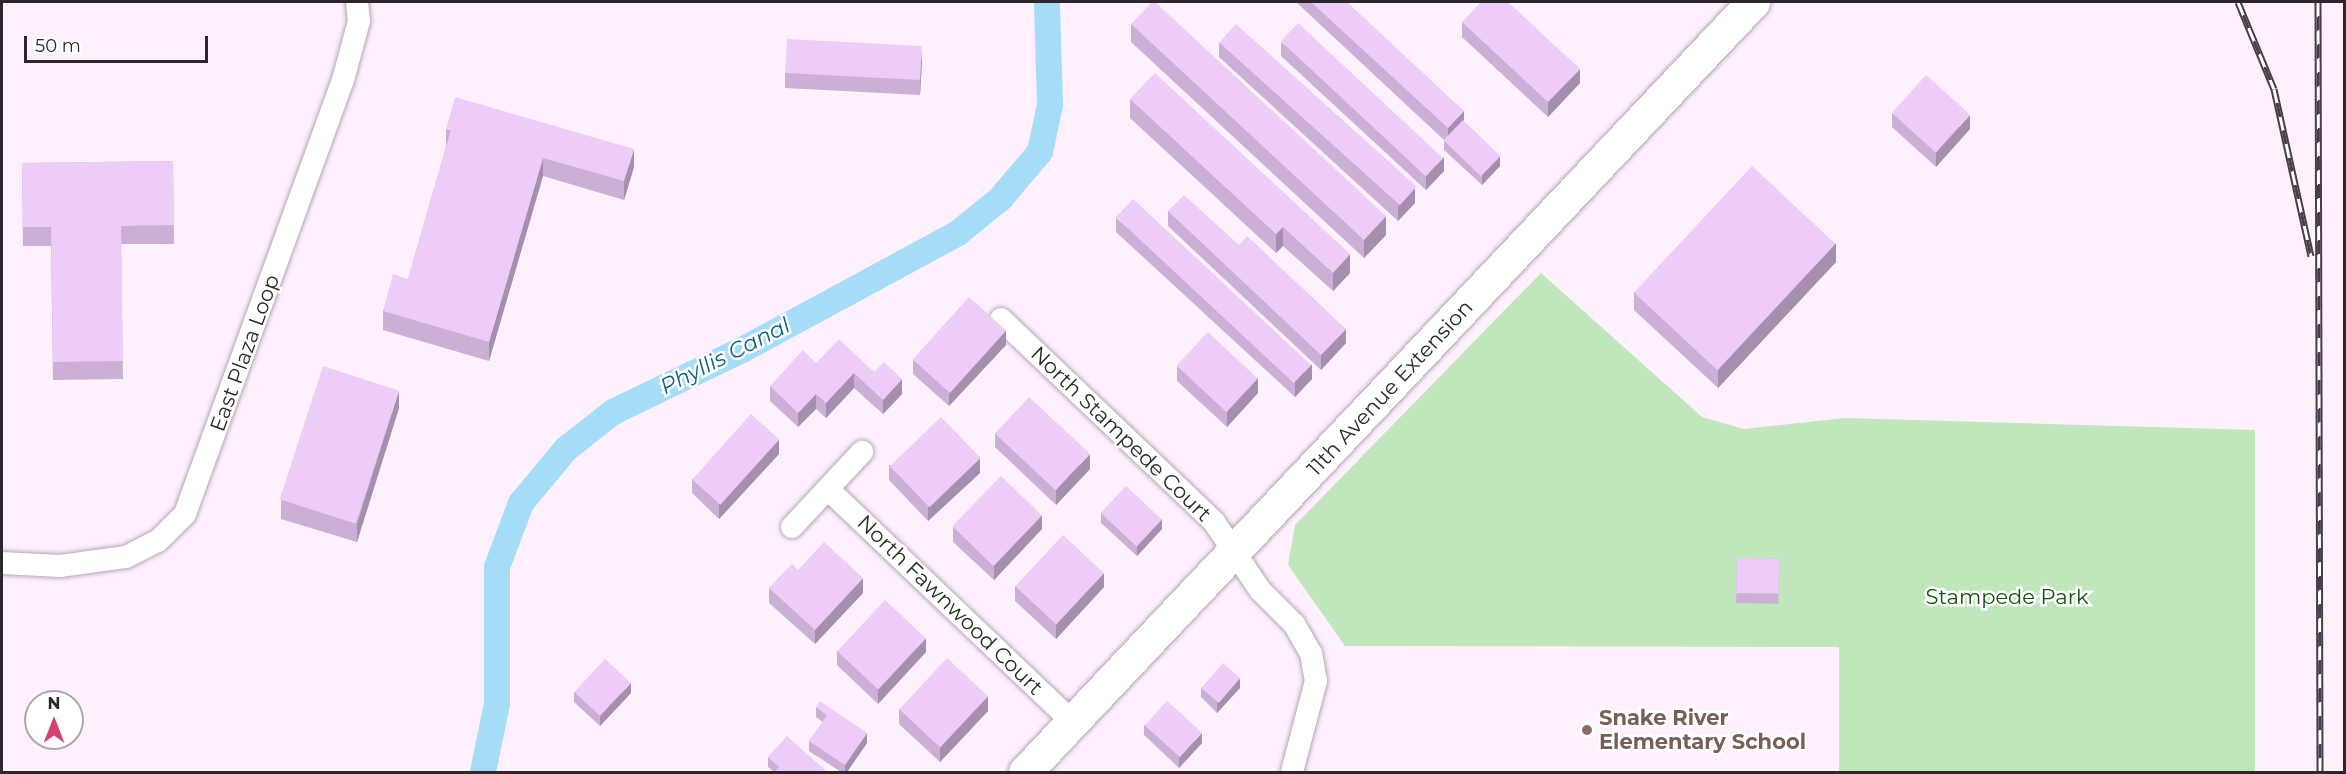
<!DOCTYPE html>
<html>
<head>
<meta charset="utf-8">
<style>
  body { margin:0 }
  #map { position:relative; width:2346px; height:774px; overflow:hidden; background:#fff0fe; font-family:Montserrat,sans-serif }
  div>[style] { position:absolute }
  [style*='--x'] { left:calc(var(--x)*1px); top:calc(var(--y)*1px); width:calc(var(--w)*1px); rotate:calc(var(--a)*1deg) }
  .green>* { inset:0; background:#c0e6bb }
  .canal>* { height:26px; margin:-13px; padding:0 13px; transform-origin:13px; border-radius:13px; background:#a5dcf7 }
  .roads { filter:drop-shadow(0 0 2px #b5a7b4) drop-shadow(0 0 2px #b5a7b4) }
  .street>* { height:22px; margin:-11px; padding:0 11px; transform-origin:11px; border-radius:11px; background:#fff }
  .secondary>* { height:33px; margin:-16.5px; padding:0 16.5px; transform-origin:16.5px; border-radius:16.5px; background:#fff }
  .rail>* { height:7px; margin-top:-3.5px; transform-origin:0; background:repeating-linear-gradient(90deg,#fff 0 14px,#473f46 0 28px); box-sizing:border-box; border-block:2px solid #473f46 }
  .wall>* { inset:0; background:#ccafd5; transform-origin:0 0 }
  .shaded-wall>* { inset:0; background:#a68fae }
  .building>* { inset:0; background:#edccf8; transform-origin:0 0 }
  .dots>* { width:16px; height:16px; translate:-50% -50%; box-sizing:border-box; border:3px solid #fff; border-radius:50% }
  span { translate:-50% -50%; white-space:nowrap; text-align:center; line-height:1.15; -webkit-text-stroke:5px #fff; paint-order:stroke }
  .street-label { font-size:21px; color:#2d272d }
  .park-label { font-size:21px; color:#13510e }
  .education-label { font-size:21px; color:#785e54; font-weight:700 }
  .left { translate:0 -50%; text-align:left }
  .water-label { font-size:22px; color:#0d607d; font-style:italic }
  .frame { position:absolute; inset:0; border:3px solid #2d272d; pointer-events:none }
  .north { position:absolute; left:24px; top:690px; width:60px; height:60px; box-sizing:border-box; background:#fff; border:2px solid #aba9ab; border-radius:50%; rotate:0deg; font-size:16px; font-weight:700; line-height:24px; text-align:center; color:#2d272d }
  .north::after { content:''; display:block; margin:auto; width:21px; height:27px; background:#d14472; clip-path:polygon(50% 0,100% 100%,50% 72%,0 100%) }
  .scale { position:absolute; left:24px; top:36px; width:184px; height:27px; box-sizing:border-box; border:3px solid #2d272d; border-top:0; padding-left:8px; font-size:18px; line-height:21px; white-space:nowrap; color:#2d272d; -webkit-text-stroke:4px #fff; paint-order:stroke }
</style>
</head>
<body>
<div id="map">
  <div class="green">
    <i style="clip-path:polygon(1541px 273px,1702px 417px,1744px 429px,1845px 418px,2255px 430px,2255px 772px,1839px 772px,1839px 647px,1345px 646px,1288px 565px,1295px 525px)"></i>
  </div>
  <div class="canal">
    <i style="--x:483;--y:772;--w:69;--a:-78.4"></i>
    <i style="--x:497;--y:704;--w:137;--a:-90"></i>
    <i style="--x:497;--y:567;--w:68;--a:-69.4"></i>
    <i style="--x:521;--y:503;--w:70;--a:-50.2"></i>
    <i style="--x:566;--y:449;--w:60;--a:-38.2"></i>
    <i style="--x:613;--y:412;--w:143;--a:-25.7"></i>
    <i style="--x:742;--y:350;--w:246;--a:-28.4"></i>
    <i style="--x:958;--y:233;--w:54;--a:-39"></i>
    <i style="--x:1000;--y:199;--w:62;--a:-49.6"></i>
    <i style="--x:1040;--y:152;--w:48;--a:-78"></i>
    <i style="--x:1050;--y:105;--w:103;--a:-91.7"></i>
  </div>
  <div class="roads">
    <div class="street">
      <i style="--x:1001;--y:319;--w:294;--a:43.6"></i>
      <i style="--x:1214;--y:522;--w:82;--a:55.9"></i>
      <i style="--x:1260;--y:590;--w:48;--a:45"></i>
      <i style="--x:1294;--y:624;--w:34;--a:60"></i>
      <i style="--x:1311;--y:653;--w:28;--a:80"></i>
      <i style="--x:1316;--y:681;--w:94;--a:104.8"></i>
      <i style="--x:828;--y:489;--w:338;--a:43.6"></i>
      <i style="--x:792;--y:527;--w:103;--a:-47"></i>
      <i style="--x:2;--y:563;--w:58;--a:3"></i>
      <i style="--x:60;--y:566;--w:67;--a:-7.8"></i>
      <i style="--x:126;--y:557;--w:36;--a:-27"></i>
      <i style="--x:158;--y:541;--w:38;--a:-45"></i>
      <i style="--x:185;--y:514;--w:462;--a:-70"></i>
      <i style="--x:343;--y:80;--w:61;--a:-74.8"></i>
      <i style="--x:359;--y:21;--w:19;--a:-96"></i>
    </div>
    <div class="secondary">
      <i style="--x:1025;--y:772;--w:1060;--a:-46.61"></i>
    </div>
  </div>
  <div class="rail">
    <i style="--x:2238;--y:2;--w:94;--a:67.5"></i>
    <i style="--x:2274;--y:89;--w:171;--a:77.5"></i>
    <i style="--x:2318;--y:2;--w:770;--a:89.85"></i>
  </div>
  <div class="wall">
    <i style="clip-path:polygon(1296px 2px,1347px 2px,1464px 122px,1500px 166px,1482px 185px,1444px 150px,1444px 140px)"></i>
    <i style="clip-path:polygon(1462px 22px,1580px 83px,1548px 117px,1462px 37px)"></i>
    <i style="clip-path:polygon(1131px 24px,1386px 235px,1364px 258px,1131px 42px)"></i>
    <i style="clip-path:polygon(1219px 42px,1415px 203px,1398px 221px,1219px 57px)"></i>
    <i style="clip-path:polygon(1281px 42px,1444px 171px,1426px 190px,1281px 56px)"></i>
    <i style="clip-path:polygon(922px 61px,920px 95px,785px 88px,785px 73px)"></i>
    <i style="clip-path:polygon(1130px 99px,1350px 273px,1333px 291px,1283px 246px,1276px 253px,1130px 118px)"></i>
    <i style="clip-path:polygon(1892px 113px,1970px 129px,1936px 167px,1892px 127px)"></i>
    <i style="clip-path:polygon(446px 129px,634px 167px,624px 200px,543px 176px,489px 361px,383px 330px,383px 311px,408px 279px,446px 147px)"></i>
    <i style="clip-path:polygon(173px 161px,174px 244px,121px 244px,123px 379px,53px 380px,51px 246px,23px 246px,22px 163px)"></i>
    <i style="clip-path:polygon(1168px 211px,1346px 343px,1321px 370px,1168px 226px)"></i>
    <i style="clip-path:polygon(1116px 218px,1312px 379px,1295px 397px,1116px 232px)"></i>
    <i style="clip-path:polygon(1836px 262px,1718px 388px,1634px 310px,1634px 292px)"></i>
    <i style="clip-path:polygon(1006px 345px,949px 406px,913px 374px,913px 359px)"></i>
    <i style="clip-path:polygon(816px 363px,874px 372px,902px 394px,883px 414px,854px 388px,826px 418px,816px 409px,798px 427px,770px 401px,770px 386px)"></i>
    <i style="clip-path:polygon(1177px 366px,1258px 393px,1227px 427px,1177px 381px)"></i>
    <i style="clip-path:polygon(399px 408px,357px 542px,281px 519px,281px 500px)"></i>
    <i style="clip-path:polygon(995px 433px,1090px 469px,1056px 505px,995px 447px)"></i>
    <i style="clip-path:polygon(779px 454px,719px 519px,692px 493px,692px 479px)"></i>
    <i style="clip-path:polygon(889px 465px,980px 473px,928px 521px,889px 480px)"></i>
    <i style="clip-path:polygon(1101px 513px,1162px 529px,1137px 556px,1101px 523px)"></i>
    <i style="clip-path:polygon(953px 527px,1042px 529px,994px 580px,953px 542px)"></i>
    <i style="left:1737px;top:558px;width:42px;height:45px;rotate:1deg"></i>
    <i style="clip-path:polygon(798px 570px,863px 593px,815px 644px,769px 603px,769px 588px)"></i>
    <i style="clip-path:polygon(1015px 586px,1104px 587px,1056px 639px,1015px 601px)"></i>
    <i style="clip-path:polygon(837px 651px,926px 652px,878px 704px,837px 665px)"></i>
    <i style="clip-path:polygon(1201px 687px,1240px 688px,1217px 713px,1201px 697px)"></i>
    <i style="clip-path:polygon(574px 692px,631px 693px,600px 726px,574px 702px)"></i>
    <i style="clip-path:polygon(816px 707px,867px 743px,847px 772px,841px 772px,809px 751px,809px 741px,823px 722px,816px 717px)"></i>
    <i style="clip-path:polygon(899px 709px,988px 711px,940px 762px,899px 724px)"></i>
    <i style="clip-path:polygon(1144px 725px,1202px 743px,1179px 768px,1144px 735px)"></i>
    <i style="clip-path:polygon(768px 757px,826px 772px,774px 772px,768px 767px)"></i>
  </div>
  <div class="shaded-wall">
    <i style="clip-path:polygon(922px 47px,922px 61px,920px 95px,920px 81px)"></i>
    <i style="clip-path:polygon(1580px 69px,1580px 83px,1548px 117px,1548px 102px)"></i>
    <i style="clip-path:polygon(1464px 111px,1464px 125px,1448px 143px,1448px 128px)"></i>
    <i style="clip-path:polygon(1970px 115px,1970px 129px,1936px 167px,1936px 153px)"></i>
    <i style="clip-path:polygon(634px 149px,634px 167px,624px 200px,624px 181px)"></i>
    <i style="clip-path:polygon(1500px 156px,1500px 166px,1482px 185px,1482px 175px)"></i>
    <i style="clip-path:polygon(1444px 157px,1444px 171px,1426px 190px,1426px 176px)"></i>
    <i style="clip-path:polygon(543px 158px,543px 176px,489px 361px,489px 342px)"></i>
    <i style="clip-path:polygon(1415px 188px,1415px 203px,1398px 221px,1398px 206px)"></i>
    <i style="clip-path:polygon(1386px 216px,1386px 235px,1364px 258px,1364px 240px)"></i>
    <i style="clip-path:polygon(1283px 227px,1283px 246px,1276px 253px,1276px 234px)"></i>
    <i style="clip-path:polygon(1836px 243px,1836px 262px,1718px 388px,1718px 370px)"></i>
    <i style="clip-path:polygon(1350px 254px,1350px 273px,1333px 291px,1333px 273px)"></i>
    <i style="clip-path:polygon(1346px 329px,1346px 343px,1321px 370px,1321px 355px)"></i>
    <i style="clip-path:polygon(1006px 330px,1006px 345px,949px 406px,949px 392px)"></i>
    <i style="clip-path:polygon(1312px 364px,1312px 379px,1295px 397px,1295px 382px)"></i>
    <i style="clip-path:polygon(854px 373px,854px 388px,826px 418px,826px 403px)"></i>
    <i style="clip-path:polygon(1258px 378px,1258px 393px,1227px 427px,1227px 412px)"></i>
    <i style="clip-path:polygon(902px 379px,902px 394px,883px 414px,883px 400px)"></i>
    <i style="clip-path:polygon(399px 390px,399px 408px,357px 542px,357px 524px)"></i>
    <i style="clip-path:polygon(816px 394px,816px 409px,798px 427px,798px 413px)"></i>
    <i style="clip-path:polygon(779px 439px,779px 454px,719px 519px,719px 504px)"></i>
    <i style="clip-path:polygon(1090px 454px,1090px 469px,1056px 505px,1056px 490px)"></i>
    <i style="clip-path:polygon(980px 458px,980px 473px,928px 521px,928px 506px)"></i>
    <i style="clip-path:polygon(1042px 515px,1042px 529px,994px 580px,994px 566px)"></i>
    <i style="clip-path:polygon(1162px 519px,1162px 529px,1137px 556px,1137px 546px)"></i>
    <i style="clip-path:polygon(1104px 573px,1104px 587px,1056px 639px,1056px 624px)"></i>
    <i style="clip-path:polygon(863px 578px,863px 593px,815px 644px,815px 630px)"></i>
    <i style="clip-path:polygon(926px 638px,926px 652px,878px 704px,878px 689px)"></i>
    <i style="clip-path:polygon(1240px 678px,1240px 688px,1217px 713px,1217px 703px)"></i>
    <i style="clip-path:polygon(631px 683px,631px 693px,600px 726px,600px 716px)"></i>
    <i style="clip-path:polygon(988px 696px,988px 711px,940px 762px,940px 747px)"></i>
    <i style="clip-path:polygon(867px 733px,867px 743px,847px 772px,845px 772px,845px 765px)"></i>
    <i style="clip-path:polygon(1202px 733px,1202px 743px,1179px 768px,1179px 758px)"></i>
  </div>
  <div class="building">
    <i style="clip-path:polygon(1152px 2px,1155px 2px,1386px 216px,1364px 240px,1131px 24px)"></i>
    <i style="clip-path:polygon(1311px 2px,1347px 2px,1464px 111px,1448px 128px)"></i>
    <i style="clip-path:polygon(1481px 2px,1508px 2px,1580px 69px,1548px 102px,1462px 22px)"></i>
    <i style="left:1298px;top:23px;width:198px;height:25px;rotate:43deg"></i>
    <i style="left:1236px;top:24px;width:243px;height:25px;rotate:42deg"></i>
    <i style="left:787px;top:39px;width:135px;height:34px;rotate:3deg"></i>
    <i style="clip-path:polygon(1155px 73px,1350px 254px,1333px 273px,1283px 227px,1276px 234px,1130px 99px)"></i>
    <i style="left:1926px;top:75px;width:59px;height:51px;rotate:42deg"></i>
    <i style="clip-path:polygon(455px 97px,634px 149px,624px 181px,543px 158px,489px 342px,383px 311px,393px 274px,408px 279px,451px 130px,446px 129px)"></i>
    <i style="left:1463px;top:120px;width:52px;height:28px;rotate:44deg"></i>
    <i style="clip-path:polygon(173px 161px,174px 225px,121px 226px,123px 361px,53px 362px,51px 227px,23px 227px,22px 163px)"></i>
    <i style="left:1752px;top:166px;width:114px;height:173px;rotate:43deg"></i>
    <i style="clip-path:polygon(1184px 195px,1239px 245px,1247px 236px,1346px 329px,1321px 355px,1168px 211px)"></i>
    <i style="left:1133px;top:199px;width:243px;height:25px;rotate:43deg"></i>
    <i style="left:969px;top:297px;width:50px;height:84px;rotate:42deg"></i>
    <i style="left:1208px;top:332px;width:68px;height:46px;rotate:43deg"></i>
    <i style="clip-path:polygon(839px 339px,874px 372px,884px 362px,902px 379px,883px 400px,854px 373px,826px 403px,816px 394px,798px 413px,770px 386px,803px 350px,816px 363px)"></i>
    <i style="left:323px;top:366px;width:80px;height:140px;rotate:18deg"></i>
    <i style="left:1029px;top:397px;width:83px;height:50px;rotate:43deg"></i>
    <i style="left:751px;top:414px;width:38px;height:88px;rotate:42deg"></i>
    <i style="left:941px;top:417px;width:57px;height:71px;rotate:46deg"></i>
    <i style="left:1001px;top:476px;width:57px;height:70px;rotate:44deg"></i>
    <i style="left:1126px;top:486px;width:49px;height:37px;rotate:43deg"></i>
    <i style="left:1063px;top:535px;width:56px;height:70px;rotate:43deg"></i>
    <i style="clip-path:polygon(824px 542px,863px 578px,815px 630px,769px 588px,792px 564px,798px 570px)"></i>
    <i style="left:1737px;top:558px;width:42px;height:35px;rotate:1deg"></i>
    <i style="left:885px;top:600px;width:56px;height:70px;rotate:43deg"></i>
    <i style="left:947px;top:658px;width:56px;height:70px;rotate:43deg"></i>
    <i style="left:605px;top:659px;width:35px;height:45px;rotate:43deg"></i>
    <i style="left:1223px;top:663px;width:23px;height:33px;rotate:41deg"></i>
    <i style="clip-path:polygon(820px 701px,867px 733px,845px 765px,809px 741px,827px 715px,816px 707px)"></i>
    <i style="left:1167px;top:701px;width:47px;height:33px;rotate:42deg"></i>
    <i style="clip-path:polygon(787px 736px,826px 771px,825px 772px,774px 772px,779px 767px,768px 757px)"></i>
  </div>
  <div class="dots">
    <i style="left:1587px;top:730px;background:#8d6e63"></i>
  </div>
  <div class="street-label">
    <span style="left:245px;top:353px;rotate:-70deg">East Plaza Loop</span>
    <span style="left:1390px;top:388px;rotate:-47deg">11th Avenue Extension</span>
    <span style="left:1121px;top:434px;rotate:44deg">North Stampede Court</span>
    <span style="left:950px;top:605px;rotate:44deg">North Fawnwood Court</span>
  </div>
  <div class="park-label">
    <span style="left:2007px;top:597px">Stampede Park</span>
  </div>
  <div class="education-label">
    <span class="left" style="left:1599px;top:730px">Snake River<br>Elementary School</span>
  </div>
  <div class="water-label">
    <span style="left:725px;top:356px;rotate:-27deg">Phyllis Canal</span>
  </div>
  <div class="frame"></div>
  <div class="north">N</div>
  <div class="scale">50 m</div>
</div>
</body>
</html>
